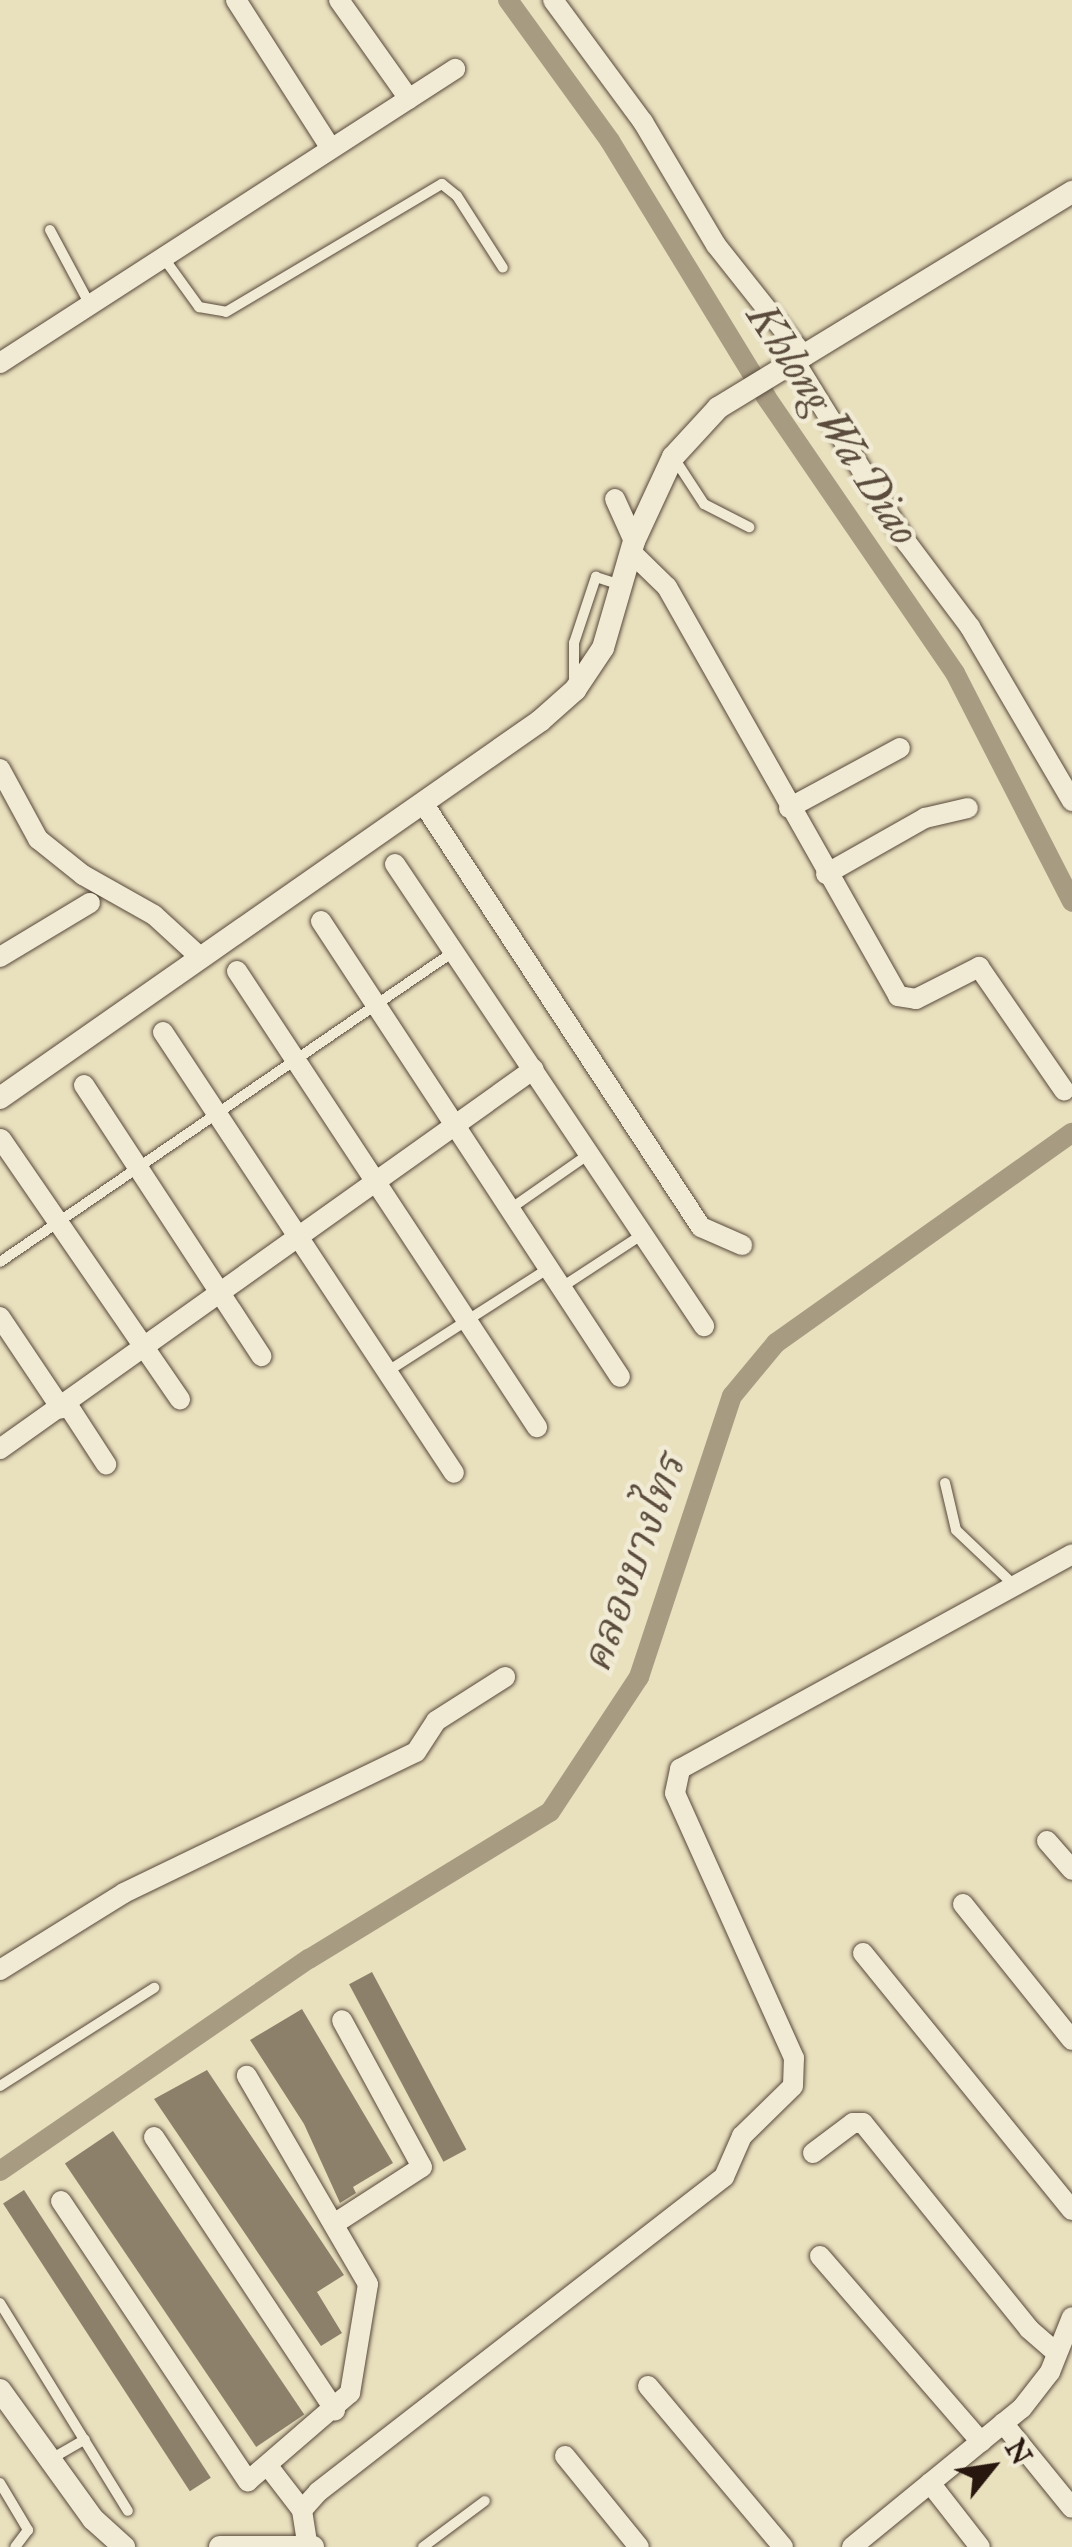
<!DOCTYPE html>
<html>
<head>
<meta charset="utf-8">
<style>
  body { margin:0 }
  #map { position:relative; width:1072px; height:2547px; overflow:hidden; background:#e9e0be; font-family:"IM FELL Great Primer","Noto Serif Thai",serif }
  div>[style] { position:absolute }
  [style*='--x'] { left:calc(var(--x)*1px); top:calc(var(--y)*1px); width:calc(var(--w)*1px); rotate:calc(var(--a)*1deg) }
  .canal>* { height:20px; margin:-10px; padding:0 10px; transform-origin:10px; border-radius:10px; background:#a79c82 }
  .building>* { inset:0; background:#8c806a; transform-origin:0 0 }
  .roads { filter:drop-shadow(0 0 2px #58493b) drop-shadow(0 0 2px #58493b) }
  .service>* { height:10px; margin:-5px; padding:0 5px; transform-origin:5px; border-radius:5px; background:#f1ebd5 }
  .minor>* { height:20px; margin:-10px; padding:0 10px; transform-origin:10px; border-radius:10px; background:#f1ebd5 }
  .tertiary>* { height:22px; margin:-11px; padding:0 11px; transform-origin:11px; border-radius:11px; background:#f1ebd5 }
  span { translate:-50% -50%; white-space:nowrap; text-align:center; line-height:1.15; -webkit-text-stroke:9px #f1ebd5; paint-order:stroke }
  .water-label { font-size:42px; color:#5b4c3d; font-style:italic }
  .north { position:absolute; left:942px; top:2417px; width:100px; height:100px; -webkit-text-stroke:8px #f1ebd5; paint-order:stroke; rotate:60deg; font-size:28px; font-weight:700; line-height:40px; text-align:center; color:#28170f }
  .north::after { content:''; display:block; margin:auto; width:35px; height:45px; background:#28170f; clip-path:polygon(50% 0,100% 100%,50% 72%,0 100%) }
</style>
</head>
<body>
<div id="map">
  <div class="canal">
    <i style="--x:508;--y:0;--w:174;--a:54.1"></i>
    <i style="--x:610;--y:141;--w:300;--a:58.6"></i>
    <i style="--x:766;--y:397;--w:335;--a:55.6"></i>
    <i style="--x:955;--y:673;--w:257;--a:62.9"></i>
    <i style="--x:0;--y:2171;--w:375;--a:-34.5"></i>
    <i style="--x:309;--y:1959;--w:282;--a:-31.4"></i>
    <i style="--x:550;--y:1812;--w:162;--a:-56.6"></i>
    <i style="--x:639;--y:1677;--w:296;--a:-71.7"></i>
    <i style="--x:732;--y:1396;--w:69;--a:-50.3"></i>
    <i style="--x:776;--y:1343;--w:363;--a:-35.4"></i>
  </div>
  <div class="building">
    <i style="left:372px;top:1972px;width:201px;height:26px;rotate:62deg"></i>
    <i style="clip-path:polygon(302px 2009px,393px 2163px,353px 2187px,356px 2193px,340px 2203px,304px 2124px,250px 2040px)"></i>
    <i style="clip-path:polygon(207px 2070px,344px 2275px,317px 2292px,342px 2333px,321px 2346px,154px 2099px)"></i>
    <i style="left:113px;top:2131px;width:342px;height:58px;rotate:56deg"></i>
    <i style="left:24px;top:2190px;width:343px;height:25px;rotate:57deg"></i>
  </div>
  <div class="roads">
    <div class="service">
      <i style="--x:50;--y:230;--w:83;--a:61.9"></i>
      <i style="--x:163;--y:257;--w:62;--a:54.2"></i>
      <i style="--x:199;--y:307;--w:27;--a:10"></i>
      <i style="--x:226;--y:312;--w:251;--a:-30.7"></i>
      <i style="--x:442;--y:184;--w:19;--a:39"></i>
      <i style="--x:457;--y:196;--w:85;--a:57.4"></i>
      <i style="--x:674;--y:458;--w:55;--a:56.9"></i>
      <i style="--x:704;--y:504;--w:51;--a:27.1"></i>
      <i style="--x:574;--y:685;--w:42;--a:-90"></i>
      <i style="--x:574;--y:643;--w:70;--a:-71.6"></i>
      <i style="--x:596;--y:577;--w:25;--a:18"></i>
      <i style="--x:510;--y:1209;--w:96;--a:-34.8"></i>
      <i style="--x:0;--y:1262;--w:549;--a:-34.38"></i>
      <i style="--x:562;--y:1287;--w:97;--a:-33.2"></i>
      <i style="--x:388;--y:1371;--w:191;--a:-32.6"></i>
      <i style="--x:945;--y:1483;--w:48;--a:76.8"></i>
      <i style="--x:956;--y:1530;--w:79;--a:43.5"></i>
      <i style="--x:0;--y:2086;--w:183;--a:-32.5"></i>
      <i style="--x:0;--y:2303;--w:244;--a:58.4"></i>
      <i style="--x:51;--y:2459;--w:39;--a:-30"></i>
      <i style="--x:0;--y:2483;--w:55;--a:59.2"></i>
      <i style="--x:28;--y:2530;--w:21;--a:127"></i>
      <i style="--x:423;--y:2547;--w:77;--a:-36.6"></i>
    </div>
    <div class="minor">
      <i style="--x:236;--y:0;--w:174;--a:57.4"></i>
      <i style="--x:339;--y:0;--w:121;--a:54.7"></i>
      <i style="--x:553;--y:0;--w:152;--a:53.6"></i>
      <i style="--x:643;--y:122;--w:143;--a:59.3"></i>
      <i style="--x:716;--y:245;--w:142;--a:51.6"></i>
      <i style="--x:795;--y:362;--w:213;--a:58.3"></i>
      <i style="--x:907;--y:543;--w:105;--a:53.1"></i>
      <i style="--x:970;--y:627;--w:202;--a:59.6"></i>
      <i style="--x:0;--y:363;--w:542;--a:-32.87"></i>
      <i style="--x:615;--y:499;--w:46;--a:65.7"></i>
      <i style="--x:631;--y:552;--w:50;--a:44.2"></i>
      <i style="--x:667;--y:587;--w:470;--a:60.5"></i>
      <i style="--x:898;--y:996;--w:18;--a:9"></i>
      <i style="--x:916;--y:999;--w:71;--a:-26.9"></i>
      <i style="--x:979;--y:967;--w:150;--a:55.4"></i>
      <i style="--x:0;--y:769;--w:80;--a:61.5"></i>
      <i style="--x:38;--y:839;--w:58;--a:38.7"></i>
      <i style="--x:83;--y:875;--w:81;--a:29.4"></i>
      <i style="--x:154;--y:915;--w:64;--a:42.5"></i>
      <i style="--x:423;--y:803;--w:507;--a:56.75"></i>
      <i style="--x:701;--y:1227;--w:45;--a:23.7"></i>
      <i style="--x:789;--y:808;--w:126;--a:-28.4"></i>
      <i style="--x:395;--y:864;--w:556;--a:56.22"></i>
      <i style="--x:826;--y:874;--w:114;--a:-29.5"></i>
      <i style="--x:925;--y:818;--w:44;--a:-13.1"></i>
      <i style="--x:321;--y:921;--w:545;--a:56.75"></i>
      <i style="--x:0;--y:957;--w:105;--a:-31"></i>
      <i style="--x:237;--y:971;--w:546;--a:56.66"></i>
      <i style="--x:163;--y:1032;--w:528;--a:56.58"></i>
      <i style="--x:84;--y:1085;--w:324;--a:56.8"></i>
      <i style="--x:1;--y:1139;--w:316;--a:55.5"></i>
      <i style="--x:0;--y:1317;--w:110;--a:56.2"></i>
      <i style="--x:67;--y:1404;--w:72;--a:57"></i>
      <i style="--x:0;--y:1449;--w:655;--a:-35.44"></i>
      <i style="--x:1047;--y:1841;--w:38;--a:49"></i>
      <i style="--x:963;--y:1904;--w:174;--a:51.3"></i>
      <i style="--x:863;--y:1953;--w:331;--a:50.9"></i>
      <i style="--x:0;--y:1970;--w:146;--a:-31.8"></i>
      <i style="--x:124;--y:1893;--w:324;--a:-25.8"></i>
      <i style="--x:416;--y:1752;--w:37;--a:-57"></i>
      <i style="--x:436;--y:1721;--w:82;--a:-32.5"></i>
      <i style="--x:154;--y:2137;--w:328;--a:56.5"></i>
      <i style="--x:813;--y:2153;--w:50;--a:-36.9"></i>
      <i style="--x:853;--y:2123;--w:10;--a:0"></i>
      <i style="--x:863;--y:2123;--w:265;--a:51.1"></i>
      <i style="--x:1029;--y:2329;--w:37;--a:41"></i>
      <i style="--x:61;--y:2201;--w:337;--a:56.3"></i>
      <i style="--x:248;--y:2481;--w:135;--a:-40.8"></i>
      <i style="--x:350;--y:2393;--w:110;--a:-80.6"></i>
      <i style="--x:368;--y:2284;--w:241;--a:-120.2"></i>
      <i style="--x:337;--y:2222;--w:101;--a:-32.9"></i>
      <i style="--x:422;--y:2167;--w:167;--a:-118.6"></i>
      <i style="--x:820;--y:2256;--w:246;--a:49.1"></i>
      <i style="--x:648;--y:2386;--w:210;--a:50"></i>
      <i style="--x:1003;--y:2423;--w:109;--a:50.9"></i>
      <i style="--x:565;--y:2456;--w:117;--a:50.9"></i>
      <i style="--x:268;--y:2466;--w:56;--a:52.3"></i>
      <i style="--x:930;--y:2483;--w:81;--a:52"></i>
      <i style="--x:307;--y:2542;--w:32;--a:-99"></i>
      <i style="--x:302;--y:2510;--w:24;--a:-48"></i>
      <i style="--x:318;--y:2492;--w:514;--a:-37.81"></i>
      <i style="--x:724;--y:2177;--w:45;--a:-66.3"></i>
      <i style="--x:742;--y:2136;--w:71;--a:-44.4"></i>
      <i style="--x:793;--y:2086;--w:28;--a:-88"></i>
      <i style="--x:794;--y:2058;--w:290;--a:-114.2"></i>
      <i style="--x:675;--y:1793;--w:25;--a:-78"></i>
      <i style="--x:680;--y:1769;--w:447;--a:-28.7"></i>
      <i style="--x:852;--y:2547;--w:220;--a:-39.3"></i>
      <i style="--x:1022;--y:2408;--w:46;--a:-52.1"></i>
      <i style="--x:1050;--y:2372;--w:59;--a:-68.2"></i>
    </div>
    <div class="tertiary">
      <i style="--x:0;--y:1098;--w:659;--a:-34.92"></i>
      <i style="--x:540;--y:721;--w:47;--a:-41.5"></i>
      <i style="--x:575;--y:690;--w:50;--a:-56.3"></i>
      <i style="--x:603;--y:648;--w:111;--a:-73.8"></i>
      <i style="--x:634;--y:541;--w:93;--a:-65.1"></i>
      <i style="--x:673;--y:457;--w:67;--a:-47.4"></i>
      <i style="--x:718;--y:408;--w:415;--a:-31.4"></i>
      <i style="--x:0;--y:2390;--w:159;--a:54.2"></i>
      <i style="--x:93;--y:2519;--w:42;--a:42.1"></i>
      <i style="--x:220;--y:2547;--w:93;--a:0"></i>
    </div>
  </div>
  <div class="water-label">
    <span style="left:833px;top:424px;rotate:57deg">Khlong Wa Diao</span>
    <span style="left:633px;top:1563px;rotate:-70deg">คลองบางไทร</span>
  </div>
  <div class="north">N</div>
</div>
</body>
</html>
